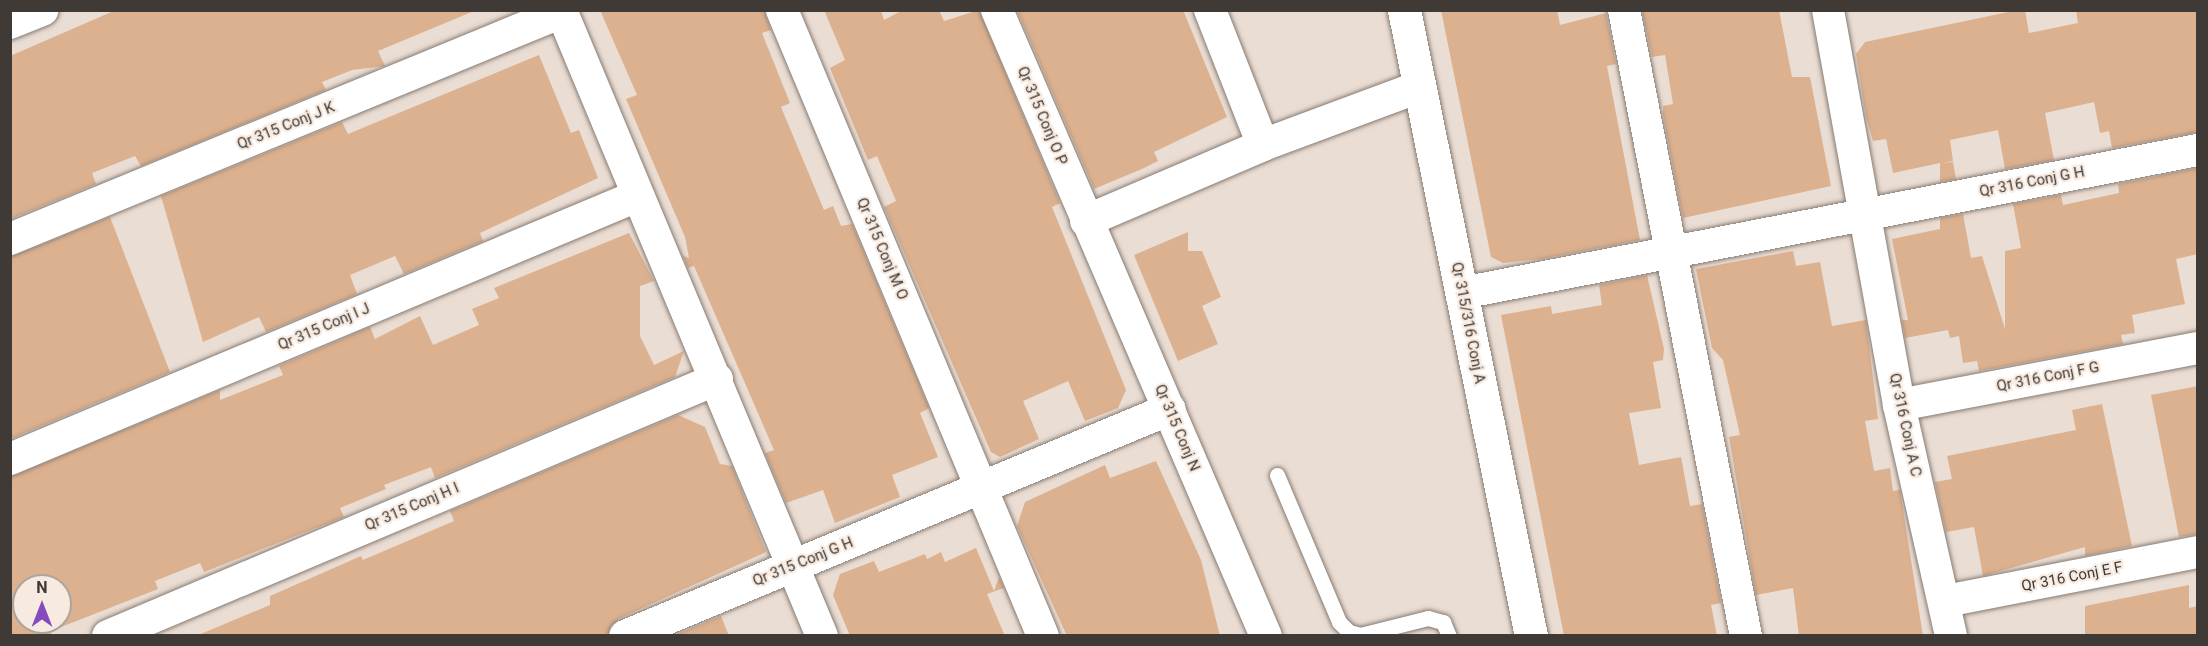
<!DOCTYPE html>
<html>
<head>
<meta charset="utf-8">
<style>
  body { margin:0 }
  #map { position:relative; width:2208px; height:646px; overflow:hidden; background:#eaddd3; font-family:Roboto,sans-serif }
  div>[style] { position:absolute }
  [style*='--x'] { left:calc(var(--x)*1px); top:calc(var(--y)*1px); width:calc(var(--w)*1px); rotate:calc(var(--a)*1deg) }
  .building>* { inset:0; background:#dcb18f }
  .roads { filter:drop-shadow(0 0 2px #867b72) drop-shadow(0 0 2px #867b72) }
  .service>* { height:15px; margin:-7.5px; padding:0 7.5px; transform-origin:7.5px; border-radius:7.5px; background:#fff }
  .minor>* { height:32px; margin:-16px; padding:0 16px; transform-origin:16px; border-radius:16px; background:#fff }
  .tertiary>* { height:33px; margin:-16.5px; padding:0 16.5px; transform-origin:16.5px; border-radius:16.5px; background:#fff }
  span { translate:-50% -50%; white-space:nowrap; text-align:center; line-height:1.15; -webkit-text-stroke:4.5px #f7eae0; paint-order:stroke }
  .street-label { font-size:15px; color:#3f3a36 }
  .frame { position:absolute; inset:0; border:12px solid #3f3a36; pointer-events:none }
  .north { position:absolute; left:12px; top:574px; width:60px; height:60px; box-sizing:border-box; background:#f7eae0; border:2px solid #ada49c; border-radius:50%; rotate:0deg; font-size:16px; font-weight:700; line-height:24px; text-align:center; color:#3f3a36 }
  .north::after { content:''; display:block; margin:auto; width:21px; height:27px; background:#8649be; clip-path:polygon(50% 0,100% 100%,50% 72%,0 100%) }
</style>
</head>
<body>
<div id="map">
  <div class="building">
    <i style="clip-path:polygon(116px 10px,474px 10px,474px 11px,378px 51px,385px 66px,352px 70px,322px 82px,326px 90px,141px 166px,135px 156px,92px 173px,96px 184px,10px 219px,10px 56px)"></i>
    <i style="clip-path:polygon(600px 10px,764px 10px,771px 30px,762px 33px,790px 103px,781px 107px,824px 210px,833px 206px,841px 226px,852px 224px,929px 408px,920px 413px,938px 457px,892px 475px,900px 497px,835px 523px,823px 490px,786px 503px,765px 453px,774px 450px,694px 266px,688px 268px,683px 256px,689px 258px,685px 237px,626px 99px,637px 95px)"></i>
    <i style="clip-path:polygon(824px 10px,881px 10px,884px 20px,903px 10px,939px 10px,944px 21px,979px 10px,1060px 203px,1052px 207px,1126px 390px,1118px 408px,1085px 421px,1068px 381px,1023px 401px,1039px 439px,1000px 457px,991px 452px,884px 207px,896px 201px,877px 156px,868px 160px,830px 68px,845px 60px)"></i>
    <i style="clip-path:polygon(1017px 10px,1183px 10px,1227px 117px,1154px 152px,1158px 161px,1142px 169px,1094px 189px)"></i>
    <i style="clip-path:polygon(1441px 10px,1557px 10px,1560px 25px,1606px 13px,1616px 64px,1607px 66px,1640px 240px,1541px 259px,1503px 263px,1491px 257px)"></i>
    <i style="clip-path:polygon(1642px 10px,1779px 10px,1792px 77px,1810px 77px,1831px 186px,1683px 218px,1663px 115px,1663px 106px,1673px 104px,1665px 55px,1652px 57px)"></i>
    <i style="clip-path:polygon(2018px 10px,2025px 10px,2029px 33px,2078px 23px,2076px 10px,2198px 10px,2198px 132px,2112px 148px,2109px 131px,2100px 133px,2094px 102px,2045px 113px,2054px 160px,2005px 169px,1998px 130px,1950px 140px,1953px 161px,1943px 163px,1953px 162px,1956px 179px,1940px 182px,1940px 163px,1893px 173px,1886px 139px,1873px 141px,1866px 117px,1856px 54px,1865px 42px)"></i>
    <i style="clip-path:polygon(539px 55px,571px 133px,579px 130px,598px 178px,480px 233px,483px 241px,404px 274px,395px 256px,350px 275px,357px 294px,266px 332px,259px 317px,203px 342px,161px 196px,342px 122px,348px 134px)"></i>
    <i style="clip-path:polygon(2198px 168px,2198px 254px,2176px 259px,2185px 304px,2132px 315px,2135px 333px,2121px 335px,2123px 344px,1979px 371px,1977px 361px,1963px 363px,1959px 336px,1950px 338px,1948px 330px,1905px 338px,1902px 320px,1908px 320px,1892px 239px,1940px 229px,1940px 218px,1963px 214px,1971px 258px,1982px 256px,2005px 329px,2005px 251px,2021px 248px,2013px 204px,2061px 195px,2063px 205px,2119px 193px,2118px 184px)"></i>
    <i style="clip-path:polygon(110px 217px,170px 372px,10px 439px,10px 257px)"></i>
    <i style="clip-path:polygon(1188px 232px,1188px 251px,1202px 251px,1221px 297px,1202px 306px,1218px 344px,1178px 361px,1134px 255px)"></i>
    <i style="clip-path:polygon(evenodd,629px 233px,654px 281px,640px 286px,640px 336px,654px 365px,684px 351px,675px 377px,435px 478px,431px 467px,384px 485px,386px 489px,340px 508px,344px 517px,204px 572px,200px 563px,155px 581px,158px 589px,51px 631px,51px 636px,10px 636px,10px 477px,220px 390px,220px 400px,283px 375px,279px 366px,370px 327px,375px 339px,420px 316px,433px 345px,479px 325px,472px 309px,499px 298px,494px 288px,629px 233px,24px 586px,60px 586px,60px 622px,24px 622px,24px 586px)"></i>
    <i style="clip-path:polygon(1793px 251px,1796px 266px,1820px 262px,1832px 326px,1866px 320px,1878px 419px,1865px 421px,1874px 471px,1890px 468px,1893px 491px,1900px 490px,1923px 636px,1799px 636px,1793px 588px,1756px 595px,1729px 437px,1740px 435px,1723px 360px,1712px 348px,1696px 269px)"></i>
    <i style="clip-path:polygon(1647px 275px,1664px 349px,1663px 360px,1653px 362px,1661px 408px,1629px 413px,1639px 465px,1681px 457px,1690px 506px,1702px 504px,1721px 603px,1711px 605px,1717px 636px,1564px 636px,1501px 315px,1551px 306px,1552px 314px,1602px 305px,1599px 285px)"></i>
    <i style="clip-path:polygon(2198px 386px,2198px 534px,2179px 537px,2151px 395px)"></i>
    <i style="clip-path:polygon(2102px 404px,2132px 546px,2085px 556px,2085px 547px,1983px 576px,1974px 527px,1946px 532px,1935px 482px,1952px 479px,1947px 456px,2076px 430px,2072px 410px)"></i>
    <i style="clip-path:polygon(678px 415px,705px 427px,720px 464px,732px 466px,766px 552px,618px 619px,607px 636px,196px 636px,270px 605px,270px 596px,361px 556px,363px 560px,454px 521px,450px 511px)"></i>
    <i style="clip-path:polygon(1156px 461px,1201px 560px,1220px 636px,1067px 636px,1017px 526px,1025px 502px,1105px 465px,1110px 478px)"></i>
    <i style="clip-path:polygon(976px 548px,994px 591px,999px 577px,1004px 588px,987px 594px,1005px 636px,850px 636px,833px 595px,840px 574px,874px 561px,879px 572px,925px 554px,927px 559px,941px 552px,945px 562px)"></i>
    <i style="clip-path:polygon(2189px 585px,2189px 608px,2198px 606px,2198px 636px,2085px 636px,2085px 606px)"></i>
    <i style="clip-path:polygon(721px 616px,729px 636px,673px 636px)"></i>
  </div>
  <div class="roads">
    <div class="service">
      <i style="--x:1277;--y:475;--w:160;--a:67.1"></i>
      <i style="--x:1339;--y:622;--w:14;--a:45"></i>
      <i style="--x:1349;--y:632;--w:11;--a:15"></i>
      <i style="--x:1360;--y:635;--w:70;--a:-14"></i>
      <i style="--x:1428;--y:618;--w:16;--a:15"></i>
      <i style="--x:1443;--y:622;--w:15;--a:67"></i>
    </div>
    <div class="minor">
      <i style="--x:561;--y:10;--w:678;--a:67.37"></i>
      <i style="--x:782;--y:10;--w:678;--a:67.37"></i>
      <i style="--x:997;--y:10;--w:681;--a:66.75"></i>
      <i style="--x:1210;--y:10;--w:145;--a:68.6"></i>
      <i style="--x:1624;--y:10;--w:638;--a:78.97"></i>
      <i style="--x:1828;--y:10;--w:401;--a:79.8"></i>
      <i style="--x:1899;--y:405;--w:237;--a:77.3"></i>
      <i style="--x:10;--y:23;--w:35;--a:-22"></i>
      <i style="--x:1086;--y:221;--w:193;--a:-23.2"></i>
      <i style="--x:1263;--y:145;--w:166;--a:-20.4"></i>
      <i style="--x:10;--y:239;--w:597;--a:-22.35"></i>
      <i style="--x:1462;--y:293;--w:750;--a:-11"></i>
      <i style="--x:1899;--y:405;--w:304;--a:-10.8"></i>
      <i style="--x:10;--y:459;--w:680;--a:-22.76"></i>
      <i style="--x:1946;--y:601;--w:257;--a:-11"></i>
      <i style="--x:108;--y:636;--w:661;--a:-22.88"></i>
      <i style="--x:625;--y:636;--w:590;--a:-22.61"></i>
    </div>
    <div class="tertiary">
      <i style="--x:1404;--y:10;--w:639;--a:78.53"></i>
    </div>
  </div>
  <div class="street-label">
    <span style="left:1042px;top:116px;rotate:67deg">Qr 315 Conj O P</span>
    <span style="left:286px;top:126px;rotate:-22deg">Qr 315 Conj J K</span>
    <span style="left:2032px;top:182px;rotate:-11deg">Qr 316 Conj G H</span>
    <span style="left:882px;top:249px;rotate:67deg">Qr 315 Conj M O</span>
    <span style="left:1468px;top:323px;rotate:79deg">Qr 315/316 Conj A</span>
    <span style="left:324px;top:327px;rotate:-23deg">Qr 315 Conj I J</span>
    <span style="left:2048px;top:377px;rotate:-11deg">Qr 316 Conj F G</span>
    <span style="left:1905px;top:425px;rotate:78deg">Qr 316 Conj A C</span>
    <span style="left:1177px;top:428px;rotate:67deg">Qr 315 Conj N</span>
    <span style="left:412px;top:507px;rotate:-23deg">Qr 315 Conj H I</span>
    <span style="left:803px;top:562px;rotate:-22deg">Qr 315 Conj G H</span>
    <span style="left:2072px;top:577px;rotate:-11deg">Qr 316 Conj E F</span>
  </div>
  <div class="frame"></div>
  <div class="north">N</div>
</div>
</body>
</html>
